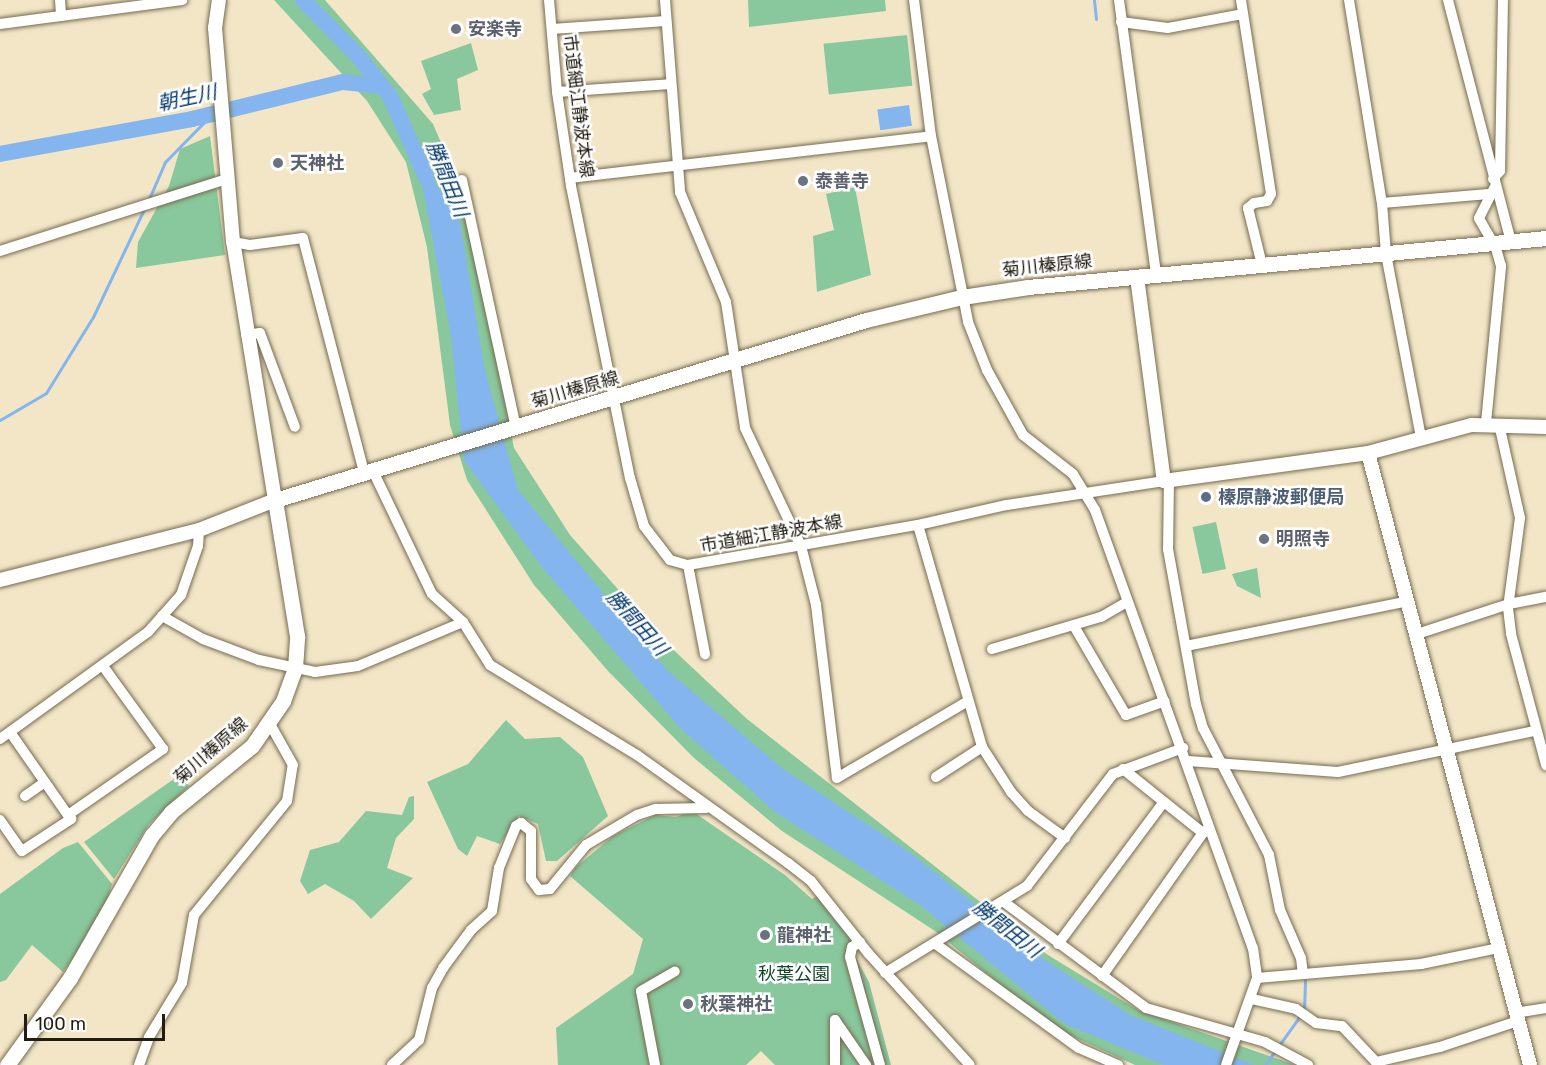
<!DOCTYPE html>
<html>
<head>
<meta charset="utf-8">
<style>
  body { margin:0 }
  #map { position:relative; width:1546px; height:1065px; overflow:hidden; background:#f2e6c7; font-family:Rubik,"Noto Sans JP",sans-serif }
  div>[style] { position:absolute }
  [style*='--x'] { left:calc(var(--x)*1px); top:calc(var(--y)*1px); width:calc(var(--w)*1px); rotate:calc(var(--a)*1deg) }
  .green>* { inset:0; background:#89c89c; transform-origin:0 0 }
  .water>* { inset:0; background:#84b5ee; transform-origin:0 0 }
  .stream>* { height:3px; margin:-1.5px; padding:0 1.5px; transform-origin:1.5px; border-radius:1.5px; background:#84b5ee }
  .river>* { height:16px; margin:-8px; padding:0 8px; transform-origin:8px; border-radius:8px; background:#84b5ee }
  .roads { filter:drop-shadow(0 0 2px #766b50) drop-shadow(0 0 2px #766b50) }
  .minor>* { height:10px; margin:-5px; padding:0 5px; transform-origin:5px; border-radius:5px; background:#fff }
  .tertiary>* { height:14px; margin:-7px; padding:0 7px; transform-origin:7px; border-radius:7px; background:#fff }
  .secondary>* { height:15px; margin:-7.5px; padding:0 7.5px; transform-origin:7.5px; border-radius:7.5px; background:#fff }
  .dots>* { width:16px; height:16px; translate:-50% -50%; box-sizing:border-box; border:3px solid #fff; border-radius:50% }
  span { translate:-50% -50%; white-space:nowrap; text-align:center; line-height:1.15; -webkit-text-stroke:5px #fff; paint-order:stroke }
  .worship-label { font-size:18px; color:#5b616d; font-weight:700 }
  .left { translate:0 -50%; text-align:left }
  .street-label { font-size:18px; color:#221d12 }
  .service-label { font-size:18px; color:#4e5e75; font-weight:700 }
  .park-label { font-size:18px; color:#144829 }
  .water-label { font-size:20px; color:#063b6e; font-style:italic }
  .scale { position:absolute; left:24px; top:1014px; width:141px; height:27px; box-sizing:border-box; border:3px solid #221d12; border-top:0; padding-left:8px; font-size:18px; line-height:21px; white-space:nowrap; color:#221d12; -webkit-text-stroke:4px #fff; paint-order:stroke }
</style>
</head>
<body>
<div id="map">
  <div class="green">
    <i style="clip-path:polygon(274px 0,325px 0,433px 124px,465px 198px,514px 448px,570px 535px,663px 640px,747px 719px,1048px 955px,1138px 1010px,1295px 1065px,1135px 1065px,1052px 1027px,935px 931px,782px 831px,694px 758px,608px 671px,534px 585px,467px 480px,450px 425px,427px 247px,406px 162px,367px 101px)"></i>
    <i style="clip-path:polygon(748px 0,885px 0,886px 11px,749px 27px)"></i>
    <i style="left:907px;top:35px;width:51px;height:84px;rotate:84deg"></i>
    <i style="clip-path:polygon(471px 43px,478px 70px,457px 79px,461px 110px,434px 115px,422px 94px,431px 89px,421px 61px)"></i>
    <i style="clip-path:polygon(210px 136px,225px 255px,136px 268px,138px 242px,169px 186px,180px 149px)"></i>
    <i style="clip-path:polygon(855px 187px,871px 275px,817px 292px,813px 236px,834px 230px,826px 194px)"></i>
    <i style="left:1216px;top:522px;width:48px;height:24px;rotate:78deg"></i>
    <i style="clip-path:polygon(1257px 568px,1261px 598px,1237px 586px,1232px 574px)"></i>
    <i style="clip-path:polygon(506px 720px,525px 739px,560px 737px,583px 757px,608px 816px,557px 861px,546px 861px,538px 824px,519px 816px,500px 844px,477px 836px,467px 856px,458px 849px,427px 782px,468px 764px)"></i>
    <i style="clip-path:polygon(181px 774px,189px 786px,149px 824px,114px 879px,84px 842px)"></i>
    <i style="clip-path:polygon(414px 796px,414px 819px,396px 838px,387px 868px,413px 878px,371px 919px,354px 901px,325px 884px,308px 894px,300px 881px,310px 850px,339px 842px,366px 811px,402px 815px,409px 797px)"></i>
    <i style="clip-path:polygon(692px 811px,785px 875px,812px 899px,821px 894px,860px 942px,851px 949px,869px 982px,891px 1065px,775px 1065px,761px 1051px,746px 1065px,558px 1065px,556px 1028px,633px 974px,643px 939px,570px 876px,576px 867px,613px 836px,655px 815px,676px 817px)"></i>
    <i style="clip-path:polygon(78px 842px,112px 884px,103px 915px,63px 972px,32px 945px,6px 980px,0 982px,0 894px,63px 848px)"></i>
  </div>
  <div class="water">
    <i style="left:909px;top:105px;width:21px;height:32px;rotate:82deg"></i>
    <i style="clip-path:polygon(417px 157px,459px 217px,485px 371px,518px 490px,667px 670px,783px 769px,908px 851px,1045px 960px,1130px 1015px,1254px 1065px,1164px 1065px,1065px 1024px,920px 905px,775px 812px,680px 728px,541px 566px,464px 460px,451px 336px)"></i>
  </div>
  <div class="stream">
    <i style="--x:1094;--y:0;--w:19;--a:84"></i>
    <i style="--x:148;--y:201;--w:43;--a:-66.4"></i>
    <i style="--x:165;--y:162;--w:66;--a:-45.6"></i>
    <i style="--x:0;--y:420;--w:53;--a:-30.4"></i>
    <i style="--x:46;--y:393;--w:89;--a:-58.3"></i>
    <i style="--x:93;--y:317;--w:119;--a:-64.7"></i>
    <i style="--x:1304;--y:1010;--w:30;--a:-88"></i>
    <i style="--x:1265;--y:1065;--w:60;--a:-54.5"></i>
  </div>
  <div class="river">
    <i style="--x:303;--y:0;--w:81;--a:45.5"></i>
    <i style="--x:360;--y:58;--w:48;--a:51.7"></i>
    <i style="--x:390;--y:96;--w:89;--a:66"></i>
    <i style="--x:0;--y:154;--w:195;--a:-10.3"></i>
    <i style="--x:192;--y:119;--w:155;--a:-13.8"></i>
    <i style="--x:343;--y:82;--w:39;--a:6"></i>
  </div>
  <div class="roads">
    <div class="minor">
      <i style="--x:60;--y:0;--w:16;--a:86"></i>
      <i style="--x:549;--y:0;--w:92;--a:85"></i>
      <i style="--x:557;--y:92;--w:95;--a:81.5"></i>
      <i style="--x:571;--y:186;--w:298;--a:78.6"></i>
      <i style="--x:630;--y:478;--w:50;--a:73.7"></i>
      <i style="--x:644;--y:526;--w:43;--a:52.6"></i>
      <i style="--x:670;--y:560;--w:19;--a:16"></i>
      <i style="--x:688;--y:565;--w:233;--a:-9.9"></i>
      <i style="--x:918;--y:525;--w:91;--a:-12.7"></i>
      <i style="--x:1007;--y:505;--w:159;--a:-8.7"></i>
      <i style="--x:665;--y:0;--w:193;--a:85.5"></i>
      <i style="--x:680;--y:192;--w:119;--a:67.3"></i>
      <i style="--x:726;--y:302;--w:127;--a:81.4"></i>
      <i style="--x:745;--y:428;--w:131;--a:64.6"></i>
      <i style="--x:801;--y:546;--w:61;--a:75.7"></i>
      <i style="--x:816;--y:605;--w:174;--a:83.1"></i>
      <i style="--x:837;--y:778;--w:152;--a:-30.4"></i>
      <i style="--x:914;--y:0;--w:137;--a:82.9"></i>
      <i style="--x:931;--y:136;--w:190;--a:78.7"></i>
      <i style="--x:968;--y:322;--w:52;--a:68.4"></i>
      <i style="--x:987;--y:370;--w:74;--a:61"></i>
      <i style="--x:1023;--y:435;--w:63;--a:38"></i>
      <i style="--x:1073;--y:474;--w:42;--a:58.6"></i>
      <i style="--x:1095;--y:510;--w:466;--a:70.2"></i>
      <i style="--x:1253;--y:948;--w:30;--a:82"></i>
      <i style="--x:1257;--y:978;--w:92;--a:109.6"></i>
      <i style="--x:1119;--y:0;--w:276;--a:82.3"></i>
      <i style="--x:1241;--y:0;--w:196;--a:81.2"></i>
      <i style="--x:1271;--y:194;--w:8;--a:120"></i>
      <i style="--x:1267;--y:201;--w:13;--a:171"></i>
      <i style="--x:1254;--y:203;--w:8;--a:140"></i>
      <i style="--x:1248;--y:208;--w:59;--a:76.2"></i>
      <i style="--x:1349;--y:0;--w:206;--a:80.8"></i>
      <i style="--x:1382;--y:203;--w:51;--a:85.5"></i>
      <i style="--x:1386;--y:254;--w:187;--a:79.2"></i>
      <i style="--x:1448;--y:0;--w:250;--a:75.4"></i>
      <i style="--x:1121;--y:22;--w:47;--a:7.3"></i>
      <i style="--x:1168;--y:28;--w:76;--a:-10.6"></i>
      <i style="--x:0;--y:24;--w:184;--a:-7.5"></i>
      <i style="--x:552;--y:29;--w:114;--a:-4"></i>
      <i style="--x:557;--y:92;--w:113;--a:-4"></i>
      <i style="--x:570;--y:178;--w:363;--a:-6.6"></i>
      <i style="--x:1493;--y:179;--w:11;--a:-49"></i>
      <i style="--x:1500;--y:171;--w:171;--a:-89"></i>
      <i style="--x:462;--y:180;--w:253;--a:77.7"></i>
      <i style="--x:1382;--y:203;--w:107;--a:-4.8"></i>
      <i style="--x:233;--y:242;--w:17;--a:10"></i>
      <i style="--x:250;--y:245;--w:53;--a:-7.5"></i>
      <i style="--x:303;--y:238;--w:243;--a:75.4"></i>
      <i style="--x:0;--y:251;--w:238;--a:-17.6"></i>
      <i style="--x:246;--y:335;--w:14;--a:-8"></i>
      <i style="--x:260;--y:333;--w:100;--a:69.6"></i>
      <i style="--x:1486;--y:423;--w:158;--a:-84.5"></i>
      <i style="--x:1501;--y:266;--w:19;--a:-106"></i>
      <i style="--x:1496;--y:248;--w:34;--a:-120"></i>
      <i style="--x:1479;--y:218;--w:35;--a:-63"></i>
      <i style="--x:1499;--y:424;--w:96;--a:77.4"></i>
      <i style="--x:1520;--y:518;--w:91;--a:97.6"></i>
      <i style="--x:1508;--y:608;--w:26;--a:83"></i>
      <i style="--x:1511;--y:634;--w:136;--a:75"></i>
      <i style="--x:373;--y:471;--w:136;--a:64.4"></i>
      <i style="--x:432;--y:594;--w:42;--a:42.1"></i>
      <i style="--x:463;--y:622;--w:51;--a:57.9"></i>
      <i style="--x:490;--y:665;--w:172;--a:31.5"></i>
      <i style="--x:637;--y:755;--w:186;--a:35.6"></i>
      <i style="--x:788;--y:863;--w:29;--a:38"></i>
      <i style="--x:811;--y:881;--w:92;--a:51.6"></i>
      <i style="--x:868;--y:953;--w:151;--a:47.7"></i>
      <i style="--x:1169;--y:480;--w:69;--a:90.8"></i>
      <i style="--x:1168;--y:549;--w:158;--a:79.8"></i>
      <i style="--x:1196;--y:704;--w:25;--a:74"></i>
      <i style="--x:1203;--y:728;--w:143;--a:62.5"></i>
      <i style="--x:1269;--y:855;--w:56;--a:78.7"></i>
      <i style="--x:1280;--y:910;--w:52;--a:66.4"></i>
      <i style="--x:1301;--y:958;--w:16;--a:83"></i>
      <i style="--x:918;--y:525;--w:231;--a:73.9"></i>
      <i style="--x:982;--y:747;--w:54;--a:57.2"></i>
      <i style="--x:1011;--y:792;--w:25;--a:48"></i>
      <i style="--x:1028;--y:811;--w:46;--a:36.1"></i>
      <i style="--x:688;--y:565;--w:91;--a:79.2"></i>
      <i style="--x:162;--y:616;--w:47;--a:29.3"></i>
      <i style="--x:203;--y:639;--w:60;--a:20.6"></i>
      <i style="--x:259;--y:660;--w:57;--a:12.1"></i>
      <i style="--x:315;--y:672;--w:43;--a:-7.9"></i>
      <i style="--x:358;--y:666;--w:114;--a:-22.7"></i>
      <i style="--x:1074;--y:626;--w:103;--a:59.7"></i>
      <i style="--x:1126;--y:715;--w:41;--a:-19.7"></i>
      <i style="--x:1414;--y:635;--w:100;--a:-18.1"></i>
      <i style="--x:1509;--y:604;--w:38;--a:-11"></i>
      <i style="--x:1186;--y:646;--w:223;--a:-11.4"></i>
      <i style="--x:992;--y:649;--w:114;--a:-16.4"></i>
      <i style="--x:1101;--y:617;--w:30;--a:-30"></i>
      <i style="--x:10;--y:732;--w:101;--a:55.1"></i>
      <i style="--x:68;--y:815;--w:116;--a:-34.8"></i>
      <i style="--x:163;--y:749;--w:102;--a:-125.9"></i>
      <i style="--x:0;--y:739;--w:183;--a:-35.9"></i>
      <i style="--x:148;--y:632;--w:50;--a:-48.3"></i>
      <i style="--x:181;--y:595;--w:52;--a:-70.9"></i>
      <i style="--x:198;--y:546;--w:16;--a:-86"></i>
      <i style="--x:1188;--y:761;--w:150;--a:4.2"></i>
      <i style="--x:1338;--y:772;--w:201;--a:-11.8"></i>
      <i style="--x:1123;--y:769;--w:102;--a:38.7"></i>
      <i style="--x:1203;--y:833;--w:5;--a:-37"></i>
      <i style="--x:936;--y:777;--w:55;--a:-33.1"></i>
      <i style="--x:25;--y:796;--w:24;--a:-35"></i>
      <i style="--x:0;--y:820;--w:38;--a:55"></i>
      <i style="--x:22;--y:851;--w:59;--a:-33.1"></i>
      <i style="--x:71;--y:819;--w:5;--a:-127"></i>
      <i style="--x:1004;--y:902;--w:177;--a:36.7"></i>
      <i style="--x:1146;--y:1008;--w:124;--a:15.9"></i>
      <i style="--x:1265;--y:1042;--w:49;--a:28.1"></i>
      <i style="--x:860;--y:942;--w:9;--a:148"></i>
      <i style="--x:852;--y:947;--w:10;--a:101"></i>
      <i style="--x:850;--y:957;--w:112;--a:74.5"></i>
      <i style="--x:1058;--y:944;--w:177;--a:-53.3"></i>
      <i style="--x:937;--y:945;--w:175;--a:36"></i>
      <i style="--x:1079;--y:1048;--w:43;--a:23.6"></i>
      <i style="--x:885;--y:973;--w:167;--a:-31.5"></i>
      <i style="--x:1027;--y:886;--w:141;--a:-52.5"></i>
      <i style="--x:1113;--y:774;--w:75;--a:-20.4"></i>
      <i style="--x:1102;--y:976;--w:175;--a:-54.8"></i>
      <i style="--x:1257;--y:978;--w:165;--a:-4.9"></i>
      <i style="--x:1421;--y:964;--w:80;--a:-11.6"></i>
      <i style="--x:1252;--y:999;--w:45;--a:12.8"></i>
      <i style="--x:1296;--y:1009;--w:24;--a:35"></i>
      <i style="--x:1316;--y:1023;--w:26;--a:7"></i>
      <i style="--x:1342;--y:1026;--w:50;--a:46.6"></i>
      <i style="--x:1376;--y:1062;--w:66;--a:-13.2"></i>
      <i style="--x:1440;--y:1047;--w:82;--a:-18.4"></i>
      <i style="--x:1515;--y:1013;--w:31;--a:-9"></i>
      <i style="--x:139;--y:1065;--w:30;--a:-70"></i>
      <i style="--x:149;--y:1037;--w:63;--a:-58.6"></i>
      <i style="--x:182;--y:983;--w:69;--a:-80"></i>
      <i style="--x:194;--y:915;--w:147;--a:-50.8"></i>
      <i style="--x:287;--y:801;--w:36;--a:-81"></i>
      <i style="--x:293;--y:765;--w:47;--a:-119.3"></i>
      <i style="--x:392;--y:1065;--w:37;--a:-43"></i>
      <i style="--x:419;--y:1040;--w:54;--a:-76"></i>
      <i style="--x:432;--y:988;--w:23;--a:-61"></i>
      <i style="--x:443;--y:968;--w:47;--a:-53.6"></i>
      <i style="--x:471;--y:930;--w:28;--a:-42"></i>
      <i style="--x:492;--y:911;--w:44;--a:-80.8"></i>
      <i style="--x:499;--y:868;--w:45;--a:-68"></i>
      <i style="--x:516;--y:826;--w:6;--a:-31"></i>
      <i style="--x:521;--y:823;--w:13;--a:39"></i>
      <i style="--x:531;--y:831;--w:48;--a:90"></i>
      <i style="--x:531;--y:879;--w:14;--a:54"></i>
      <i style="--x:539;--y:890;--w:11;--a:-5"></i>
      <i style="--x:550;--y:889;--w:57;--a:-50.7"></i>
      <i style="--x:586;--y:845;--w:59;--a:-30.5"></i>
      <i style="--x:637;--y:815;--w:20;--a:-18"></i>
      <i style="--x:656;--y:809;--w:50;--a:-1.1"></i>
      <i style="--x:655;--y:1065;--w:75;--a:-100.7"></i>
      <i style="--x:641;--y:991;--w:39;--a:-30"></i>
      <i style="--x:835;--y:1065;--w:45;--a:-90"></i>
      <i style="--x:835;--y:1020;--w:55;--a:55.4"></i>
    </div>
    <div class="tertiary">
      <i style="--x:1137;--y:277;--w:206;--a:82.5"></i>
      <i style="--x:1164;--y:481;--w:206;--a:-7.8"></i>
      <i style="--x:1368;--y:453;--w:108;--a:-15.1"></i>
      <i style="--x:1472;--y:425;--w:74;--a:1.5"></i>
      <i style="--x:1368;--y:453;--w:633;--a:75.17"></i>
      <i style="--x:0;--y:580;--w:205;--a:-14.1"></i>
      <i style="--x:199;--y:530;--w:82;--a:-21.5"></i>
      <i style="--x:275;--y:500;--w:261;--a:-99.2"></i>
      <i style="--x:233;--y:242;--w:215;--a:-94.8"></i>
      <i style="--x:215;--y:28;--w:28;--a:-82"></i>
    </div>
    <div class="secondary">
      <i style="--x:7;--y:1065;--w:107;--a:-54.1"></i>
      <i style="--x:70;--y:978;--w:165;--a:-60.2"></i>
      <i style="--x:152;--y:835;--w:30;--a:-50"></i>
      <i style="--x:171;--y:812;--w:104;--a:-39.2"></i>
      <i style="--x:252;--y:746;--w:55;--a:-55.4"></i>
      <i style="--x:283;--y:701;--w:35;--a:-70"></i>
      <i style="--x:295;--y:668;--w:32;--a:-86"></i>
      <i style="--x:297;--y:636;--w:138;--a:-99.2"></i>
      <i style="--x:275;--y:500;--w:618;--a:-16.94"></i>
      <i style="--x:866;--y:320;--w:99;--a:-13.5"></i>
      <i style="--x:962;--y:297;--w:67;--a:-8.6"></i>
      <i style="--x:1028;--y:287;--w:520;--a:-5.4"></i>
    </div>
  </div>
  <div class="dots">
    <i style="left:456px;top:29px;background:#6b7280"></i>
    <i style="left:278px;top:163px;background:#6b7280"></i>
    <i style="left:803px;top:181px;background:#6b7280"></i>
    <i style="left:1206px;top:497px;background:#5c6f8a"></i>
    <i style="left:1264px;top:539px;background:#6b7280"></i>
    <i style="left:765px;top:935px;background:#6b7280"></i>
    <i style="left:688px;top:1004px;background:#6b7280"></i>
  </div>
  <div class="worship-label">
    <span class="left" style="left:468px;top:29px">安楽寺</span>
    <span class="left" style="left:290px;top:163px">天神社</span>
    <span class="left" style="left:815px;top:181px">泰善寺</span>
    <span class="left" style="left:1276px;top:539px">明照寺</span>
    <span class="left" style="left:777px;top:935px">龍神社</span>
    <span class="left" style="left:700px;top:1004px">秋葉神社</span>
  </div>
  <div class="street-label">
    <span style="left:578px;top:106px;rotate:83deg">市道細江静波本線</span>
    <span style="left:1047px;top:266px;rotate:-6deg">菊川榛原線</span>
    <span style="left:575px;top:390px;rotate:-16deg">菊川榛原線</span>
    <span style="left:771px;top:534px;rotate:-10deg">市道細江静波本線</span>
    <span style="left:211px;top:751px;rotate:-41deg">菊川榛原線</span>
  </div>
  <div class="service-label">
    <span class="left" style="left:1218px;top:497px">榛原静波郵便局</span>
  </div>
  <div class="park-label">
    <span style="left:794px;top:974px">秋葉公園</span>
  </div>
  <div class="water-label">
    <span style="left:187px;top:98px;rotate:-12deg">朝生川</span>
    <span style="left:447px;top:179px;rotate:68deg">勝間田川</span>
    <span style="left:637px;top:623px;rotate:48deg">勝間田川</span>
    <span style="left:1007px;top:929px;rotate:38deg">勝間田川</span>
  </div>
  <div class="scale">100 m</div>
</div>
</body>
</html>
